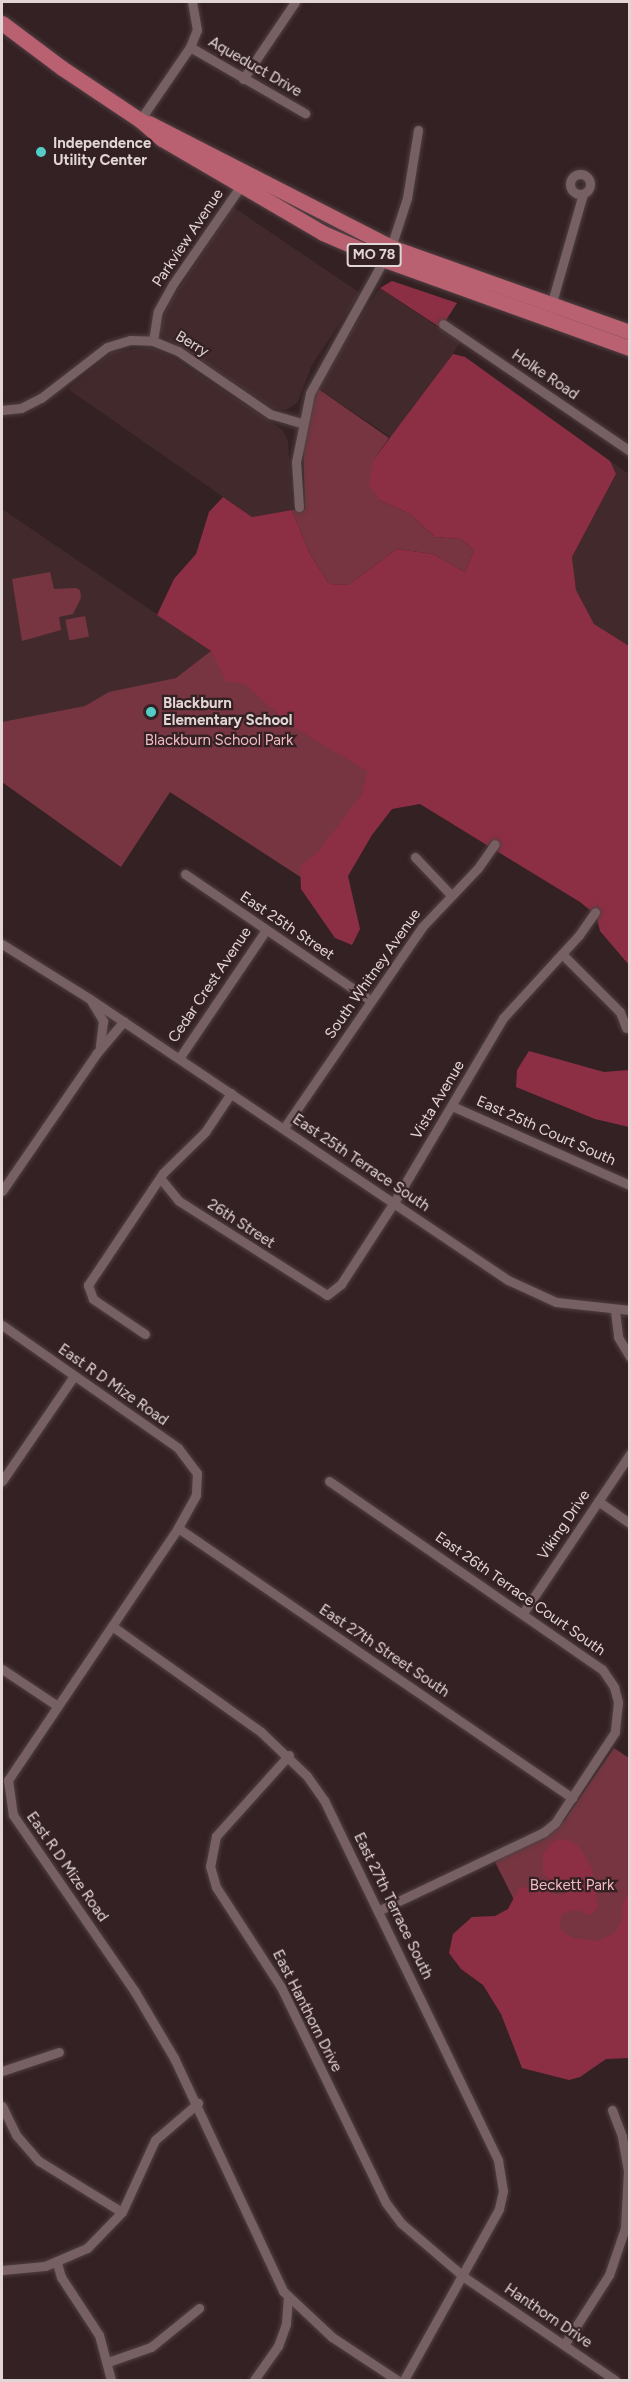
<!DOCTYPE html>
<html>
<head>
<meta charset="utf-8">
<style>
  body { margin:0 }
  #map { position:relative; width:631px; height:2382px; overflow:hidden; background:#342123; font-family:Figtree,sans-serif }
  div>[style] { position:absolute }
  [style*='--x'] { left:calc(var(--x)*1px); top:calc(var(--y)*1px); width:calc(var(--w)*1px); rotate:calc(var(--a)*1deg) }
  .built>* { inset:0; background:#422a2c; transform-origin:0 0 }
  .green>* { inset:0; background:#773541; transform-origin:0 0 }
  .forest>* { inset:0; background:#8d2f44 }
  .roads { filter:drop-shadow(0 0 2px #4f3f41) drop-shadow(0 0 2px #4f3f41) }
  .minor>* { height:9px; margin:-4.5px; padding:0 4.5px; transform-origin:4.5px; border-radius:4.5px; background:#776063 }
  .minor>.ring { margin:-4.5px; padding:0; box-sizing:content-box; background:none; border:9px solid #776063; border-radius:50% }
  .primary>* { height:15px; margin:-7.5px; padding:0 7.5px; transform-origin:7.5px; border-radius:7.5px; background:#b96071 }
  .dots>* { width:16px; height:16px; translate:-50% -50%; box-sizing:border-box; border:3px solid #342123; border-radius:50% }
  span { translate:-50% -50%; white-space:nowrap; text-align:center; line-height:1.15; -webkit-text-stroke:4.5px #342123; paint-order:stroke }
  .shield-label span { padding:2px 4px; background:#342123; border:2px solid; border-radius:4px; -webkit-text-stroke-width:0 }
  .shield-label { font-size:14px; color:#e2d5d6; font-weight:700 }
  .street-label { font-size:15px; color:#e2d5d6 }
  .poi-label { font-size:15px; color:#e2d5d6; font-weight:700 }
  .left { translate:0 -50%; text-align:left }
  .park-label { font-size:15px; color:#f1bac1 }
  .frame { position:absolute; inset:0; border:3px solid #e2d5d6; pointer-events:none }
</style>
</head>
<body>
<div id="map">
  <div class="built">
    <i style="clip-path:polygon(233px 207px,360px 293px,312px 365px,297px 403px,286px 410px,273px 408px,163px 336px,159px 330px,168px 305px)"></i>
    <i style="left:380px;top:288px;width:97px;height:118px;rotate:34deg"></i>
    <i style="clip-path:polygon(150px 347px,172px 357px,283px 430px,288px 441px,292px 510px,252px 517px,68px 389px,112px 352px)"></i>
    <i style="clip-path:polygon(610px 461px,629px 474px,629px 646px,594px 624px,576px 590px,572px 557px,616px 475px)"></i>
    <i style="clip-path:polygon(2px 509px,211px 651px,319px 889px,170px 792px,121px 867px,2px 782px)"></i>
  </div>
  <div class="green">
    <i style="clip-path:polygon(317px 388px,389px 438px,374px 459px,379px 500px,410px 514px,435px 537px,461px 539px,474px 550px,465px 572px,433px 554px,397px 549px,348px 585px,329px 584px,309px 552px,292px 510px,305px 509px,303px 442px)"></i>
    <i style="clip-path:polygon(50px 572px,54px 589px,76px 588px,80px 590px,81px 598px,73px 614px,59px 617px,61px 630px,22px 641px,12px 579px)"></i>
    <i style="left:85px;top:616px;width:21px;height:20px;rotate:79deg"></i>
    <i style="clip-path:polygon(211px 651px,391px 773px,319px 889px,170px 792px,121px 867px,2px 782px,2px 722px,85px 706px,109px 692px,176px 678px)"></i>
    <i style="clip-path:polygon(614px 1748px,629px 1758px,629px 2035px,592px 2055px,495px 1862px,564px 1821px)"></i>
  </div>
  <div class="forest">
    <i style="clip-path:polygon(392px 281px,457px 303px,441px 328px,380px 288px)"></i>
    <i style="clip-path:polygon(453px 354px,465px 357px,610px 461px,616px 474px,572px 557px,576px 590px,594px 624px,629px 646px,629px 965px,600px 931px,596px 915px,580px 902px,420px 804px,392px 809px,372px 835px,348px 876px,360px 929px,352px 945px,335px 938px,301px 889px,300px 867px,319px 851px,362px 794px,367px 771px,290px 725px,245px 684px,226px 681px,211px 651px,157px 615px,174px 579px,196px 554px,209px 512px,223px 497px,252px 517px,292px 510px,309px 552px,329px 584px,348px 585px,397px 549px,433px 554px,465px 572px,474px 550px,461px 539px,435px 537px,410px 514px,379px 500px,369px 485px,374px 459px)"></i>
    <i style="clip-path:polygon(529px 1051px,604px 1072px,629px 1070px,629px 1127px,595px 1119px,516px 1087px,517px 1070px)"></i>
    <i style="clip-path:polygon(566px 1839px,578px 1846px,592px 1868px,598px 1908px,590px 1915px,576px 1910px,562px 1914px,559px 1928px,572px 1938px,598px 1941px,615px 1933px,622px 1919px,623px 1901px,630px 1892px,629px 2058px,606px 2059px,580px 2077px,569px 2080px,522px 2068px,501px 2014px,483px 1985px,461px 1969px,449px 1953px,453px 1934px,472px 1917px,495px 1916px,508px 1909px,519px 1888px,538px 1886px,555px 1895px,567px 1893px,567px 1882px,553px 1881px,543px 1874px,543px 1853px,554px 1841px)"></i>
  </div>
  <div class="roads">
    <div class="minor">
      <i style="--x:190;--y:47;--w:133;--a:29.9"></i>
      <i style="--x:243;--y:79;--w:93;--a:-56"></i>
      <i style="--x:140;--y:120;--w:88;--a:-55.6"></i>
      <i style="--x:190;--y:47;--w:18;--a:-68"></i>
      <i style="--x:197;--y:30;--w:28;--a:-100"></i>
      <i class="ring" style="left:570px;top:174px;width:11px;height:11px"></i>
      <i style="--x:552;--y:302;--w:112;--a:-74"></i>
      <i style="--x:443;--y:324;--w:226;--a:34.2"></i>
      <i style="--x:153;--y:341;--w:30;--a:-81"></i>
      <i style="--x:158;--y:311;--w:31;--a:-61"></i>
      <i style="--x:173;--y:284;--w:118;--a:-55.4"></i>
      <i style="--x:2;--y:410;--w:19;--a:-6"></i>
      <i style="--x:21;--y:408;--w:22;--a:-27"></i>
      <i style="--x:41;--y:398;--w:83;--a:-37.7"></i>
      <i style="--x:107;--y:347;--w:24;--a:-17"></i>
      <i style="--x:130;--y:340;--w:23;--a:2"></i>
      <i style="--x:153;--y:341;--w:27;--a:22"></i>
      <i style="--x:178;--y:351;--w:112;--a:34.4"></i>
      <i style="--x:270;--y:414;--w:32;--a:16"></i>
      <i style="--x:299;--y:507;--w:45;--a:-93.8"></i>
      <i style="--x:296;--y:462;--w:70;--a:-78.5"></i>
      <i style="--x:310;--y:393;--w:167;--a:-61"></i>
      <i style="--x:391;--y:247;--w:52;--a:-71.9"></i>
      <i style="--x:407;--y:198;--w:69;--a:-80.8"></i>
      <i style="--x:415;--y:857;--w:52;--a:46.5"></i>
      <i style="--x:185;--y:874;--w:225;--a:34.3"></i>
      <i style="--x:2;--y:944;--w:104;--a:32"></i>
      <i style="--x:90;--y:999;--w:26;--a:59"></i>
      <i style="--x:103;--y:1021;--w:25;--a:97"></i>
      <i style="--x:562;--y:954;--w:82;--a:45"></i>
      <i style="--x:620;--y:1012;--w:17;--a:69"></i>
      <i style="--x:90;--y:999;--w:504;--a:33.91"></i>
      <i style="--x:508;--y:1280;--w:53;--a:24.6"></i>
      <i style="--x:556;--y:1302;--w:74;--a:6.2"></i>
      <i style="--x:180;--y:1057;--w:153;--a:-55.9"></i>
      <i style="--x:452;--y:1106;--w:192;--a:24"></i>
      <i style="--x:284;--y:1128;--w:244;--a:-55.5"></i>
      <i style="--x:422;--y:927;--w:81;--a:-46.5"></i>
      <i style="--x:478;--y:868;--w:29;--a:-55"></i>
      <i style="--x:161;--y:1179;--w:28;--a:51"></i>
      <i style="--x:179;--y:1201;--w:175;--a:32.4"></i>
      <i style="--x:327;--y:1295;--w:18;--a:-38"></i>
      <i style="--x:341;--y:1284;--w:95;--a:-57"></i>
      <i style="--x:393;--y:1204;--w:216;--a:-59.4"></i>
      <i style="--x:503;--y:1018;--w:113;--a:-47.5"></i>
      <i style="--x:579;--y:935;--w:28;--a:-55"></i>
      <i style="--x:2;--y:1191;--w:166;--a:-55.5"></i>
      <i style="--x:96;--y:1054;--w:43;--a:-49.7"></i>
      <i style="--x:615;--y:1311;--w:26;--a:83"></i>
      <i style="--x:618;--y:1337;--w:23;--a:59"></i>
      <i style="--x:2;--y:1325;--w:215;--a:34.9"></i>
      <i style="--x:178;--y:1448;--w:31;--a:53"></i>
      <i style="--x:197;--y:1473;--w:22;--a:93"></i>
      <i style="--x:196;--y:1495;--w:38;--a:119"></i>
      <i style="--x:178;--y:1528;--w:304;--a:124"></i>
      <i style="--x:8;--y:1780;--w:35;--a:82"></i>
      <i style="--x:13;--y:1815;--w:215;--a:55.4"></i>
      <i style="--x:135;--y:1992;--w:77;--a:59.4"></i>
      <i style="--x:174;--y:2058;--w:257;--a:64.9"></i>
      <i style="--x:283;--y:2291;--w:67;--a:43.2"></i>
      <i style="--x:332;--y:2337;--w:78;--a:33.5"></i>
      <i style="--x:145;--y:1334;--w:63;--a:-146.1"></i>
      <i style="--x:93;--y:1299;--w:15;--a:-110"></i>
      <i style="--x:88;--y:1285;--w:135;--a:-56.2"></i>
      <i style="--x:163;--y:1173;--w:59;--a:-44.3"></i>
      <i style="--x:205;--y:1132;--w:47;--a:-56.3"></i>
      <i style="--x:2;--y:1481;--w:127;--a:-55.6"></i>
      <i style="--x:329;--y:1481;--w:331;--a:34.6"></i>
      <i style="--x:602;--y:1669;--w:22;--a:56"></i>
      <i style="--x:614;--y:1687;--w:16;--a:75"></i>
      <i style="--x:618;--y:1702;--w:30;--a:96"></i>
      <i style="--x:615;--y:1732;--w:109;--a:123.4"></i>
      <i style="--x:555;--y:1823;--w:14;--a:141"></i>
      <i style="--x:544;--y:1832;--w:184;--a:154.6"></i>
      <i style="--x:598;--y:1501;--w:39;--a:35"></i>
      <i style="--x:178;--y:1528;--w:478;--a:34.4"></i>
      <i style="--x:523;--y:1613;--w:192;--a:-56.1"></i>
      <i style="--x:112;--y:1626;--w:183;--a:35.4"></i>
      <i style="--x:261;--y:1732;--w:64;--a:43.7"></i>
      <i style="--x:307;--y:1776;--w:29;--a:55"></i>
      <i style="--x:324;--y:1800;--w:400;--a:64.2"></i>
      <i style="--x:498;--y:2160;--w:31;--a:81"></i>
      <i style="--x:503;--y:2191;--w:18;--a:103"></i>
      <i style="--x:499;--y:2209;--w:196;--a:119.1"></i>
      <i style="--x:2;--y:1669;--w:65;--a:33.7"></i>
      <i style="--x:289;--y:1755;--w:109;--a:132"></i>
      <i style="--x:216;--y:1836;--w:31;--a:101"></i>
      <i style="--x:210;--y:1866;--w:22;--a:74"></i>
      <i style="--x:216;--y:1887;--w:119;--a:57"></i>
      <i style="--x:281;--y:1987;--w:240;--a:64.1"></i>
      <i style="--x:386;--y:2203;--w:25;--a:53"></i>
      <i style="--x:401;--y:2223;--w:83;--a:40.6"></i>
      <i style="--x:464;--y:2277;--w:183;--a:34.3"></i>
      <i style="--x:2;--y:2071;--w:60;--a:-18.4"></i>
      <i style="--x:2;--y:2106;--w:32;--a:64"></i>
      <i style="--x:16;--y:2135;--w:35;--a:49"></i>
      <i style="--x:39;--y:2161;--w:97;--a:31.6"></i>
      <i style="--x:57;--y:2263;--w:15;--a:74"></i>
      <i style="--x:61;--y:2277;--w:69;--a:56.8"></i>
      <i style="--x:99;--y:2335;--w:47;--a:75.1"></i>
      <i style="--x:2;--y:2270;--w:43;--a:-5.3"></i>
      <i style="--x:45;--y:2266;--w:46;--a:-23.2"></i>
      <i style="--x:87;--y:2248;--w:50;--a:-45.8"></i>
      <i style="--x:122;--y:2212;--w:79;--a:-65.4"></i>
      <i style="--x:155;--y:2140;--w:57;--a:-40.7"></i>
      <i style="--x:564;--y:2345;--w:83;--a:-57.3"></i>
      <i style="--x:609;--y:2275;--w:50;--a:-71.2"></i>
      <i style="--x:625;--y:2228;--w:57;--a:-87"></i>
      <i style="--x:628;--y:2171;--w:36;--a:-100"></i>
      <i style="--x:622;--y:2136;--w:28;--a:-111"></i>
      <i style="--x:108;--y:2362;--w:46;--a:-19.2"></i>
      <i style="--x:151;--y:2347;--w:62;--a:-39.1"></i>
      <i style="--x:254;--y:2380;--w:42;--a:-54.8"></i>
      <i style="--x:278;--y:2346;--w:23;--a:-70"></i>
      <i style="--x:286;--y:2324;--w:28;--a:-86"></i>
    </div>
    <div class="primary">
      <i style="--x:2;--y:23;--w:75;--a:36.9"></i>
      <i style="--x:62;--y:68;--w:94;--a:33.7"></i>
      <i style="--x:140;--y:120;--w:29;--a:41"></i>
      <i style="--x:162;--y:139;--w:186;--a:30.3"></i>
      <i style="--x:323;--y:233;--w:68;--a:23.5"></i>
      <i style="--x:385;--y:260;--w:260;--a:19.8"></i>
      <i style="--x:149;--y:123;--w:272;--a:27.1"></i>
      <i style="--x:391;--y:247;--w:254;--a:19.6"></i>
    </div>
  </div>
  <div class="dots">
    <i style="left:41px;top:152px;background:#54cdc7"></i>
    <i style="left:151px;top:712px;background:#54cdc7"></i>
  </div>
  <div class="shield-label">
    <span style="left:374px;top:255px">MO 78</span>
  </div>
  <div class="street-label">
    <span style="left:255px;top:67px;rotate:30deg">Aqueduct Drive</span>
    <span style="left:188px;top:238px;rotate:-56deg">Parkview Avenue</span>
    <span style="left:192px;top:344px;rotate:31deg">Berry</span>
    <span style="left:545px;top:375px;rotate:34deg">Holke Road</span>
    <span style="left:287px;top:926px;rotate:34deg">East 25th Street</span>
    <span style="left:373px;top:974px;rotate:-55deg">South Whitney Avenue</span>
    <span style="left:210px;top:985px;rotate:-56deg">Cedar Crest Avenue</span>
    <span style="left:438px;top:1100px;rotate:-59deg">Vista Avenue</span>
    <span style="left:546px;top:1131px;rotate:24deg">East 25th Court South</span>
    <span style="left:361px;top:1163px;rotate:34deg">East 25th Terrace South</span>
    <span style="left:241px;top:1224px;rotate:33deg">26th Street</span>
    <span style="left:113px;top:1385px;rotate:35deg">East R D Mize Road</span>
    <span style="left:564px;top:1525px;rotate:-56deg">Viking Drive</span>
    <span style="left:520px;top:1594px;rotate:35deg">East 26th Terrace Court South</span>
    <span style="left:384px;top:1651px;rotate:34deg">East 27th Street South</span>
    <span style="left:67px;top:1867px;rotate:55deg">East R D Mize Road</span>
    <span style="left:393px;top:1906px;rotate:64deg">East 27th Terrace South</span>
    <span style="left:307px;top:2011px;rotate:63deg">East Hanthorn Drive</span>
    <span style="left:548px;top:2316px;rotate:34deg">Hanthorn Drive</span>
  </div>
  <div class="poi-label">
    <span class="left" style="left:53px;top:152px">Independence<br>Utility Center</span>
    <span class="left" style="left:163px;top:712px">Blackburn<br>Elementary School</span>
  </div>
  <div class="park-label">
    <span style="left:219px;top:741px">Blackburn School Park</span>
    <span style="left:572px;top:1886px">Beckett Park</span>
  </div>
  <div class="frame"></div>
</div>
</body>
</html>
